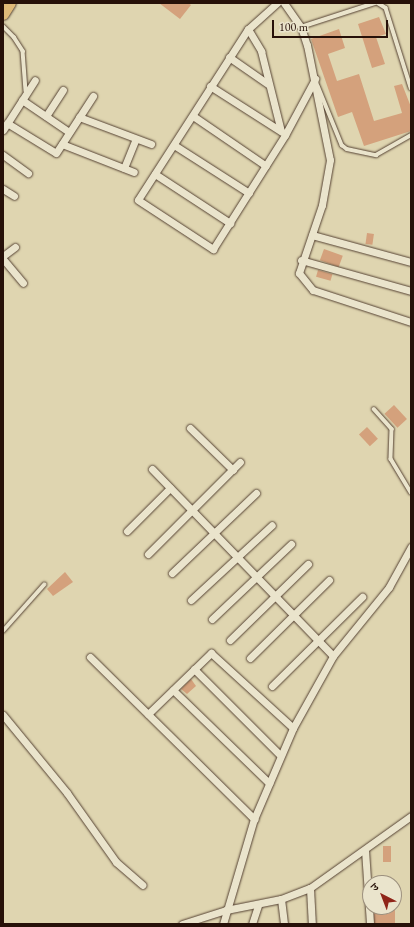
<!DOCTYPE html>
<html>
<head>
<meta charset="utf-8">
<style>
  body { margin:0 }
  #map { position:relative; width:414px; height:927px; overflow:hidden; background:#dfd5b0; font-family:"EB Garamond","Noto Serif Devanagari",serif }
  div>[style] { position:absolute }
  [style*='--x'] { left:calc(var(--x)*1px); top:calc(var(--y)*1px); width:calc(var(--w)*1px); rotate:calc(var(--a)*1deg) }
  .building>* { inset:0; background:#d4a17c; transform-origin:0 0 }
  .roads { filter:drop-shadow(0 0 1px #554233) drop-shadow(0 0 1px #554233) }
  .service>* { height:3.5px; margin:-1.75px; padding:0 1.75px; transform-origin:1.75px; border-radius:1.75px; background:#eae4cc }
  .minor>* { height:7px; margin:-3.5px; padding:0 3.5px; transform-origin:3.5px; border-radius:3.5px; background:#eae4cc }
  .trunk>* { height:12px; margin:-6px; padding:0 6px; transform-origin:6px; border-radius:6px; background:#e0ba78 }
  span { translate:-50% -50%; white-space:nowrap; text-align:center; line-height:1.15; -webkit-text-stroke:3px #eae4cc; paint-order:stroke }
  .frame { position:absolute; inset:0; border:4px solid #271109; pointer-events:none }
  .north { position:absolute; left:362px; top:875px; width:40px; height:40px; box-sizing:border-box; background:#eae4cc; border:1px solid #9c907e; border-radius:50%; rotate:318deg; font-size:11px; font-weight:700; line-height:16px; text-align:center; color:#271109 }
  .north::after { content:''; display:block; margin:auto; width:14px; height:18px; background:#8f2418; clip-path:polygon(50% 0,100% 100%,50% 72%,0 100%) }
  .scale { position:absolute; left:272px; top:20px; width:116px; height:18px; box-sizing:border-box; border:2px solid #271109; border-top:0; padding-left:5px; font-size:12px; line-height:14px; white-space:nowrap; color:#271109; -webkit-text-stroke:3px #eae4cc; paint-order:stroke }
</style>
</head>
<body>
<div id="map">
  <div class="building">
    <i style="clip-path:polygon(159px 3px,188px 3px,191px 5px,180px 19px)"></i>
    <i style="clip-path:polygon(379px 17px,386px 34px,376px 37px,385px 64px,372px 68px,358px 24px)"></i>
    <i style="clip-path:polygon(339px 29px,345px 48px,328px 54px,337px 81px,359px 74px,374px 121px,402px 113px,394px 86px,402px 84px,411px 107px,411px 131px,364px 146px,352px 112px,338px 117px,311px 39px)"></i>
    <i style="left:367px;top:233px;width:7px;height:11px;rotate:8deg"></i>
    <i style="left:324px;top:249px;width:20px;height:12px;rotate:20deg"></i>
    <i style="left:318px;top:270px;width:15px;height:7px;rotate:16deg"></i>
    <i style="left:394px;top:405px;width:19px;height:13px;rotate:47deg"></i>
    <i style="left:367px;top:427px;width:16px;height:11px;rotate:47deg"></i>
    <i style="clip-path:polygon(65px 572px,73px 582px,53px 596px,47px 589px)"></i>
    <i style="clip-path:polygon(191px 679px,196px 686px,187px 694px,181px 689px)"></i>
    <i style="left:383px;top:846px;width:8px;height:16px"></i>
    <i style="left:374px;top:907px;width:21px;height:17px"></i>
  </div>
  <div class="roads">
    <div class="service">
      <i style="--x:378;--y:3;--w:9;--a:32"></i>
      <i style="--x:386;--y:8;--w:84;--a:72.6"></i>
      <i style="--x:3;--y:26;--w:16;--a:45"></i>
      <i style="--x:14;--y:37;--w:17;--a:57"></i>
      <i style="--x:23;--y:51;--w:40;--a:85.7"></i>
      <i style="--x:301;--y:27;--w:78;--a:-18"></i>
      <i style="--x:318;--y:86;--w:64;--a:67.9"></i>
      <i style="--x:342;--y:145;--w:6;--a:39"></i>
      <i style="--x:347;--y:149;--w:30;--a:12"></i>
      <i style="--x:376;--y:155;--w:40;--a:-29.7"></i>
      <i style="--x:374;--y:409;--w:27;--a:48"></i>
      <i style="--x:392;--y:429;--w:30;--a:92"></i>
      <i style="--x:391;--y:459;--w:39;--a:59"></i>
      <i style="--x:3;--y:631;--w:62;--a:-48.3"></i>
    </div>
    <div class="minor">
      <i style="--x:277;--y:3;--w:39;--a:138"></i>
      <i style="--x:248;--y:29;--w:203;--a:122.8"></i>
      <i style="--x:138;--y:200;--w:90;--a:33.2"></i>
      <i style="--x:213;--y:249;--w:135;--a:-57.7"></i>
      <i style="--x:285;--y:135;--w:64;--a:-61.8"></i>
      <i style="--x:284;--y:3;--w:29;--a:55"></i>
      <i style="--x:301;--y:27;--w:19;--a:72"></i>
      <i style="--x:307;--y:45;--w:117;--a:78.7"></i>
      <i style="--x:330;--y:160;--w:46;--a:100.1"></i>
      <i style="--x:322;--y:205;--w:72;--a:108.7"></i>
      <i style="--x:299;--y:273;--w:22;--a:51"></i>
      <i style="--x:313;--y:290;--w:103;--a:18.1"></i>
      <i style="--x:248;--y:29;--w:26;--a:59"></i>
      <i style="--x:261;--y:51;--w:82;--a:76"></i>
      <i style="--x:229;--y:57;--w:47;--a:34.7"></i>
      <i style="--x:210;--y:86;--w:85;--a:32.6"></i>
      <i style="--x:22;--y:100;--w:57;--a:34.2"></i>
      <i style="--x:46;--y:116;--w:31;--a:-57"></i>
      <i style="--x:193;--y:116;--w:88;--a:34.4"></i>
      <i style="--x:79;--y:117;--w:77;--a:20.6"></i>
      <i style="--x:7;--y:123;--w:57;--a:31.5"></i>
      <i style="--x:56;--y:153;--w:68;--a:-57"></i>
      <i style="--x:3;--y:130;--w:59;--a:-57.4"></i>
      <i style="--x:62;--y:144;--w:77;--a:21.3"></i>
      <i style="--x:174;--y:145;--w:89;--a:32.6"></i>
      <i style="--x:3;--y:155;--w:31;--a:36"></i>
      <i style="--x:124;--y:168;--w:31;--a:-68"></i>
      <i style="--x:155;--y:174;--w:90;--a:33.2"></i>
      <i style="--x:3;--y:189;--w:13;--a:32"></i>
      <i style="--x:312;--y:235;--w:103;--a:15.3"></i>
      <i style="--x:3;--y:256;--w:15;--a:-37"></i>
      <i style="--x:3;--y:259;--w:31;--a:50"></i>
      <i style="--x:301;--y:260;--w:114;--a:15.7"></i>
      <i style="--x:190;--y:428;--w:60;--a:44.3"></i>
      <i style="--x:152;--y:469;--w:260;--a:45.9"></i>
      <i style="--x:127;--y:531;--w:61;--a:-45"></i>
      <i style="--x:148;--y:554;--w:130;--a:-45"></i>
      <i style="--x:172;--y:573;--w:116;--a:-43.6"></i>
      <i style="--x:191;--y:600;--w:110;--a:-42.8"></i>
      <i style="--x:212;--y:619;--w:109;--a:-43.5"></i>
      <i style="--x:230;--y:640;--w:109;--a:-44.3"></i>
      <i style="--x:90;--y:657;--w:231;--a:44.6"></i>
      <i style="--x:250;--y:658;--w:111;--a:-44.6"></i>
      <i style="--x:194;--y:669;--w:122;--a:45"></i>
      <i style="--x:272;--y:686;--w:127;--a:-44.7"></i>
      <i style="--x:173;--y:690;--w:134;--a:44.1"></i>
      <i style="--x:148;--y:714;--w:88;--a:-44.1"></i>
      <i style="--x:211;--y:653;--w:111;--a:42.4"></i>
      <i style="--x:3;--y:715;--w:101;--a:50.6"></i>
      <i style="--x:67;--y:793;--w:85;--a:54.6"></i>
      <i style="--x:116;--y:862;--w:35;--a:41"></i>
      <i style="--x:365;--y:850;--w:74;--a:86.1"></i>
      <i style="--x:310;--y:888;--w:36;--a:87"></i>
      <i style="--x:281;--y:899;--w:25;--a:83"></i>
      <i style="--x:182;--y:924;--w:46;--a:-17.7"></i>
      <i style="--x:226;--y:910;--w:56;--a:-11.3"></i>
      <i style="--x:281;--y:899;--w:31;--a:-21"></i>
      <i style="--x:310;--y:888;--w:124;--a:-35.5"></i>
      <i style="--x:223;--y:924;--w:109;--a:-73.6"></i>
      <i style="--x:254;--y:819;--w:99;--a:-66.8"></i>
      <i style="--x:293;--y:728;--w:82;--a:-60.9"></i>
      <i style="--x:333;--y:656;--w:89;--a:-50.9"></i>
      <i style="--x:389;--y:587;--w:46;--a:-61.2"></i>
      <i style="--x:252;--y:924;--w:20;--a:-72"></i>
    </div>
    <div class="trunk">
      <i style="--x:3;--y:14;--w:13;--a:-58"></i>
    </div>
  </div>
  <div class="frame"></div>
  <div class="north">उ</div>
  <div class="scale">100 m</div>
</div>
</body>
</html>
